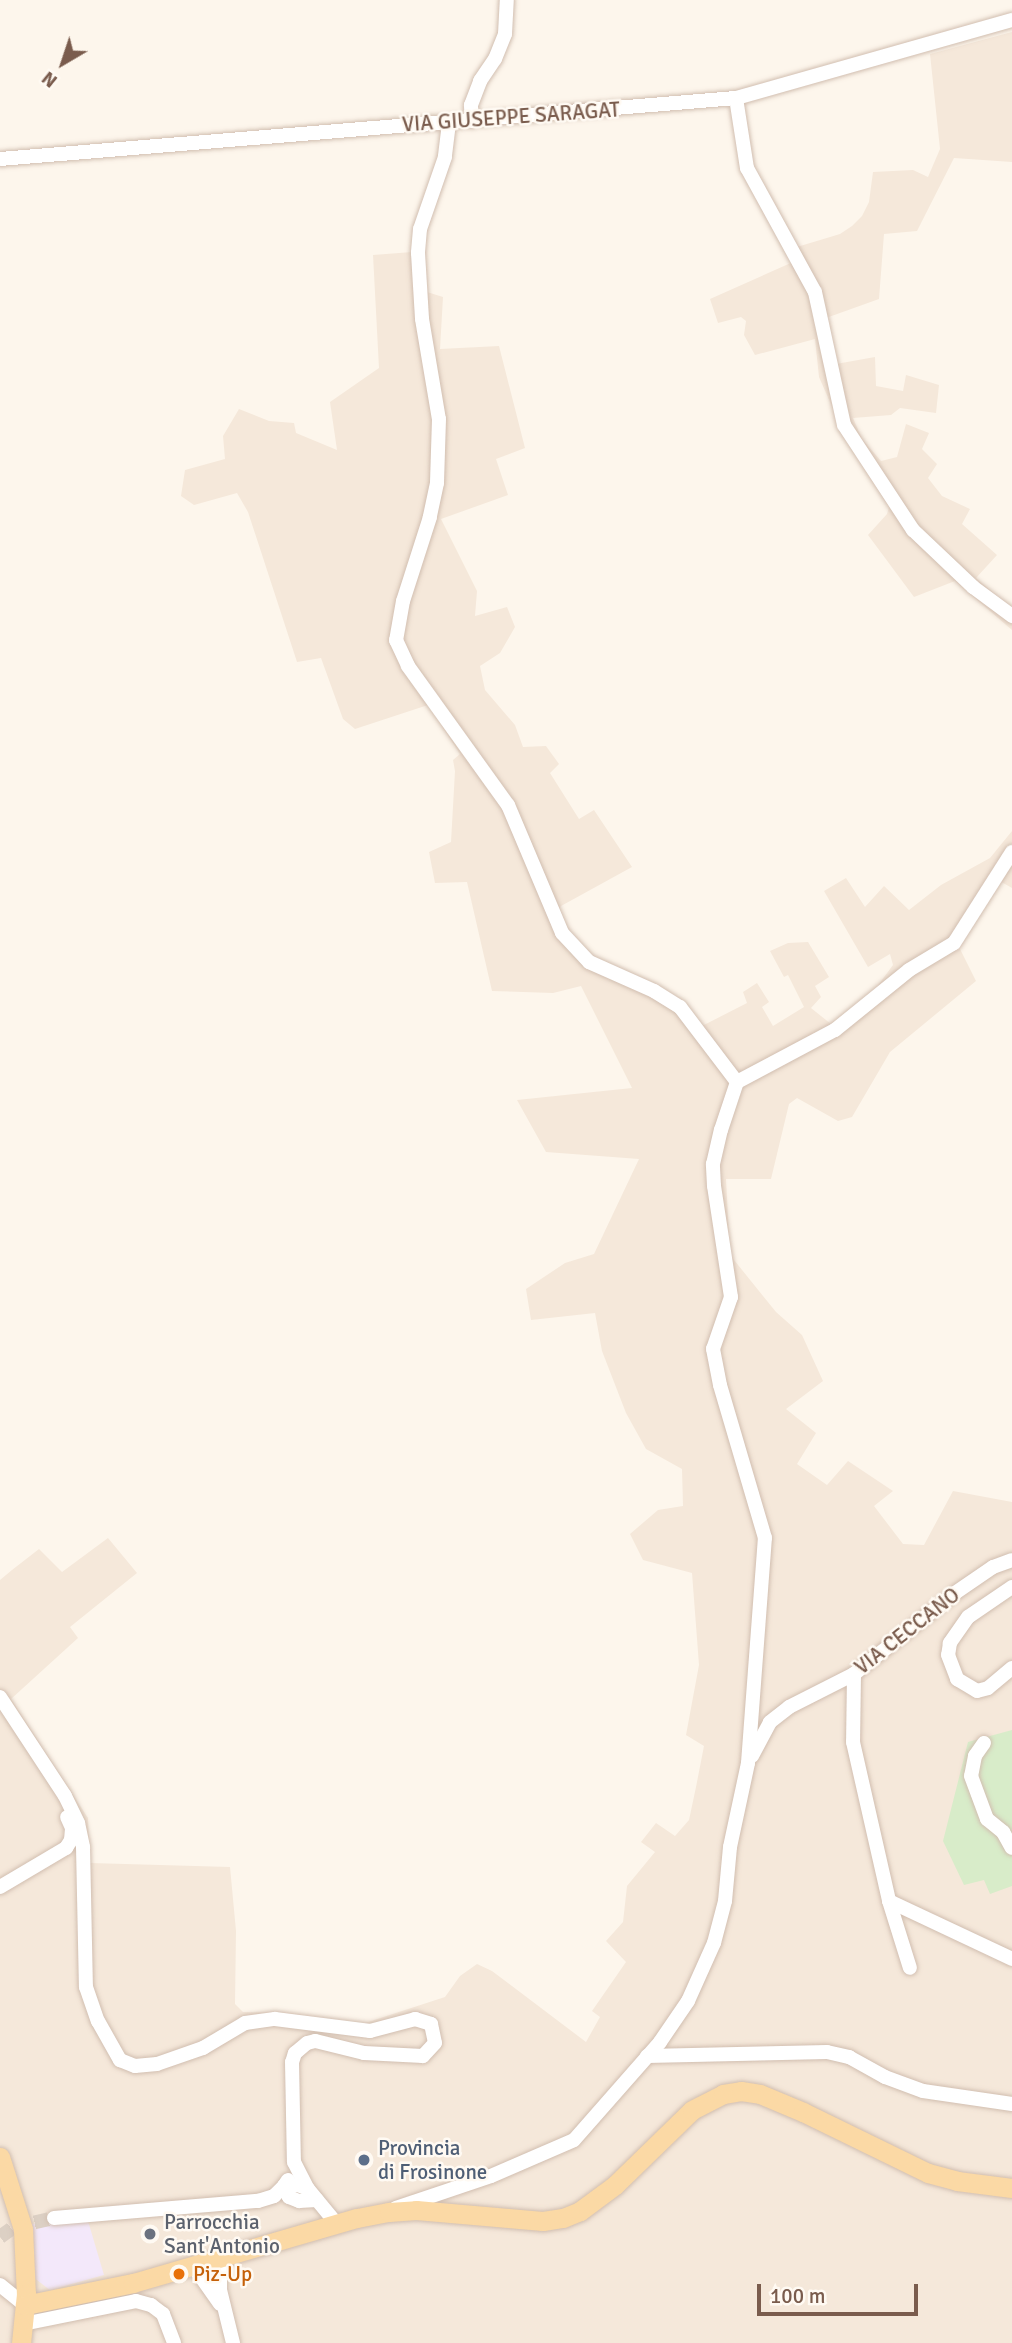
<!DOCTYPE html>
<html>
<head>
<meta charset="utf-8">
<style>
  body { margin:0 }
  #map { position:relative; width:1012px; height:2343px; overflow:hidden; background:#fdf6ec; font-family:Signika,sans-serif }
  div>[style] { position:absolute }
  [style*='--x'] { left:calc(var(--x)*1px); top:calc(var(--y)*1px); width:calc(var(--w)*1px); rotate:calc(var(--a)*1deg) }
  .residential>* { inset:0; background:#f5e8da }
  .education>* { inset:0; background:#f3e8fa }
  .green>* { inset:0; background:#d8ecc9 }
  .minor-tunnel>* { height:14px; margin-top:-7px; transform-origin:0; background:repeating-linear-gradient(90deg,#dcd0c4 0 14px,transparent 0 21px) }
  .roads { filter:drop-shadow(0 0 2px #d1beb0) drop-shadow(0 0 2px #d1beb0) }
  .minor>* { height:14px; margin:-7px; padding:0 7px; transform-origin:7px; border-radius:7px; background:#fff }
  .major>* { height:19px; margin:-9.5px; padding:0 9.5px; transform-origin:9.5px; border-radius:9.5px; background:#fbd9a5 }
  .dots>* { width:19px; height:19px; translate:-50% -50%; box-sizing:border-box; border:4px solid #fffaf3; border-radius:50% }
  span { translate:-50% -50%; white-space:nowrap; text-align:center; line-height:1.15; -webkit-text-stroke:5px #fffaf3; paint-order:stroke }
  .street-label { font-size:21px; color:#7a5c4d }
  .service-label { font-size:21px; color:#4e5e75 }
  .left { translate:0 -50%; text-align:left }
  .worship-label { font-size:21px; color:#5b616d }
  .food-label { font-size:21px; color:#c56008 }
  .north { position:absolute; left:28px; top:28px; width:70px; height:70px; -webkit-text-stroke:5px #fffaf3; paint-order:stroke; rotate:219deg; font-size:19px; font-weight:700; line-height:28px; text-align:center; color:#7a5c4d }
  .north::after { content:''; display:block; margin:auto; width:24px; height:32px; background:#7a5c4d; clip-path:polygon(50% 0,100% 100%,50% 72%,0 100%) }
  .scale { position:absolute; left:757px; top:2284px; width:161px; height:32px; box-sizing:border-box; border:4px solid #7a5c4d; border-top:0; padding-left:9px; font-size:21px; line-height:24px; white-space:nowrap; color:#7a5c4d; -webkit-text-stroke:5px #fffaf3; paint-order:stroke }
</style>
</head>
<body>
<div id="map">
  <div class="residential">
    <i style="clip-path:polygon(1012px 32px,1012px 162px,954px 158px,917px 231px,884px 234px,879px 299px,826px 318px,836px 364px,875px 357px,876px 386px,903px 391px,906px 375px,939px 385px,936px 413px,900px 408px,891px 415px,853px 418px,862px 439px,881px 461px,897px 457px,906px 424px,929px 433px,922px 449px,937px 464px,928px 478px,942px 496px,970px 509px,962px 524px,997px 555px,976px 578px,1012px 609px,1012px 630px,955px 581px,914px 597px,868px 535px,887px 514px,889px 507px,848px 443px,819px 377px,815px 339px,755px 355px,744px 335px,746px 321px,741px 317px,718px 323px,710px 299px,793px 262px,787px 250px,840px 234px,852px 226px,862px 216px,869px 202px,873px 172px,913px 170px,928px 177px,940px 149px,930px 54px)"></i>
    <i style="clip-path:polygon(425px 251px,427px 292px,443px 297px,440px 349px,499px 346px,525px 448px,496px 459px,508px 495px,441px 519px,477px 591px,475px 616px,507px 607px,515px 627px,500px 653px,480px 666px,485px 690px,515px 725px,523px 747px,546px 746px,559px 764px,550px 773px,579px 819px,594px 810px,632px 867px,561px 906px,556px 912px,572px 938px,590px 955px,702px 1026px,747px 1003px,743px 992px,757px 983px,769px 1002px,762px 1007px,773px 1026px,804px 1007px,788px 975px,784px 977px,770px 951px,788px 943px,808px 942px,829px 977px,815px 986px,821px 997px,811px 1008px,831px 1024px,876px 988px,893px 965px,890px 954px,868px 967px,824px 891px,846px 878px,865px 907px,884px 886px,909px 910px,941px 885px,990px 858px,1012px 831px,1012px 888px,998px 880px,958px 945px,976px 981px,890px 1052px,852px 1117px,838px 1121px,797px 1098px,789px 1104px,771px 1179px,726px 1179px,730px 1255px,776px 1312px,802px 1335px,823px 1381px,786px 1409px,816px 1433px,797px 1464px,827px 1485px,848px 1461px,893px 1491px,874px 1506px,903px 1544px,924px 1545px,953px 1491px,1012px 1502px,1012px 2343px,0 2343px,0 1580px,12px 1570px,39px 1549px,62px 1572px,108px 1538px,137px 1573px,70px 1627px,78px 1638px,11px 1699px,88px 1818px,90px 1863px,230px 1867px,236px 1931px,235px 2004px,243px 2012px,288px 2013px,362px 2024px,445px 1997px,460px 1976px,477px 1964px,492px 1971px,586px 2042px,600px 2017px,592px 2011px,626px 1962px,606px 1941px,623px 1922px,627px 1886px,655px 1852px,641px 1842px,656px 1823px,675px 1836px,689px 1820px,696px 1787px,704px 1746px,686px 1735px,699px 1665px,692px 1573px,643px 1560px,630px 1534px,658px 1510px,683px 1506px,682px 1469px,646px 1449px,626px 1413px,602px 1351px,595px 1313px,531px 1320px,526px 1289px,565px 1263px,594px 1254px,639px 1159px,546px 1152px,517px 1100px,632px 1088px,581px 986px,553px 993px,492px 991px,467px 882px,435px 883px,429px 852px,451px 842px,455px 771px,453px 760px,460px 754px,428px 705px,355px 729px,343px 719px,321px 658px,297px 662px,248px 512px,237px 493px,194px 505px,181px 496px,185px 470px,225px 459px,223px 436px,239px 409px,269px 421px,294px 423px,296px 433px,337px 450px,330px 402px,379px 368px,373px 255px)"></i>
  </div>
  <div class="education">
    <i style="clip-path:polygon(58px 2220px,88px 2221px,104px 2275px,50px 2290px,29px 2274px,27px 2225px)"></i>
  </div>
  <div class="green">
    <i style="clip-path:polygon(1012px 1730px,1012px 1886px,990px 1894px,984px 1880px,964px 1885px,943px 1841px,968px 1742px)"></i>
  </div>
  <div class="minor-tunnel">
    <i style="--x:0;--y:2237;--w:17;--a:-36"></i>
    <i style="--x:14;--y:2227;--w:41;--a:-12.7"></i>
  </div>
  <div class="roads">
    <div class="minor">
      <i style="--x:736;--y:98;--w:71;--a:81.1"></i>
      <i style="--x:747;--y:168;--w:141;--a:61.3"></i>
      <i style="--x:815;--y:292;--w:136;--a:77.7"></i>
      <i style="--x:844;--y:425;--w:126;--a:56.7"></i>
      <i style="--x:913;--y:530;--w:83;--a:43.5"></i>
      <i style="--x:973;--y:587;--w:49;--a:36.6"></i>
      <i style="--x:472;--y:121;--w:16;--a:-94"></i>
      <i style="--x:471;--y:105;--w:26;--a:-69"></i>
      <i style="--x:480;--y:81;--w:27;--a:-56"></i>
      <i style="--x:495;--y:59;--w:27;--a:-68"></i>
      <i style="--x:505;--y:34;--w:34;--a:-87"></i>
      <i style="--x:449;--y:123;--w:34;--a:97"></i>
      <i style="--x:445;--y:157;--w:76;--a:109.1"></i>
      <i style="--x:420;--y:229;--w:24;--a:95"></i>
      <i style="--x:418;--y:253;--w:66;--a:86.5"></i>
      <i style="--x:422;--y:319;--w:101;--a:80.4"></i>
      <i style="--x:439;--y:419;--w:64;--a:91.8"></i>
      <i style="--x:437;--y:483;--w:35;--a:102"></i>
      <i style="--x:430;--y:517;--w:88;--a:107.8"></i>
      <i style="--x:403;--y:601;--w:40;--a:100"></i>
      <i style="--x:396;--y:640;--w:29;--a:65"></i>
      <i style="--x:408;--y:666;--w:171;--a:54.3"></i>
      <i style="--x:508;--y:805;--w:139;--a:67.1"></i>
      <i style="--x:562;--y:933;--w:40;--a:47"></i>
      <i style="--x:589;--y:962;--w:71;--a:24"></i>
      <i style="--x:654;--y:991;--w:31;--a:32"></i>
      <i style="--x:680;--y:1007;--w:94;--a:52.8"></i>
      <i style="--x:0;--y:159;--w:739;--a:-4.74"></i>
      <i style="--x:736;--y:98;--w:287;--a:-15.8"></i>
      <i style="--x:1012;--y:1587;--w:53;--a:145.7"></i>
      <i style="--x:968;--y:1617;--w:32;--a:125"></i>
      <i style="--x:950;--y:1643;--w:12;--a:99"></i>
      <i style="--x:948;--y:1655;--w:26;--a:69"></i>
      <i style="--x:957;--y:1679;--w:23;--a:31"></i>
      <i style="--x:977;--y:1691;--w:11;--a:-15"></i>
      <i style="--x:988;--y:1688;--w:31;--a:-40"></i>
      <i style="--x:854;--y:1674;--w:68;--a:90.8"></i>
      <i style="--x:853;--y:1742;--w:163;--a:77.2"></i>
      <i style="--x:889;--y:1901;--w:136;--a:25.2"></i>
      <i style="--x:0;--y:1697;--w:118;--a:56.7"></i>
      <i style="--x:65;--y:1796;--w:30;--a:64"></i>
      <i style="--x:78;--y:1823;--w:25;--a:78"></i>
      <i style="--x:83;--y:1847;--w:140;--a:88.8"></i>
      <i style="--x:86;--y:1987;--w:36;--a:71"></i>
      <i style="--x:98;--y:2021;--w:45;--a:60.6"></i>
      <i style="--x:120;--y:2060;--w:16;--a:22"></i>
      <i style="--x:135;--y:2066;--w:22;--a:-5"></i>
      <i style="--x:157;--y:2064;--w:49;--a:-19.2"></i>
      <i style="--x:203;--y:2048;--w:49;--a:-30.8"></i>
      <i style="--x:245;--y:2023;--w:30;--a:-8"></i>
      <i style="--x:275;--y:2019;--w:96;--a:7.2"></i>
      <i style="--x:370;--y:2031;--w:47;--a:-14.9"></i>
      <i style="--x:415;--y:2019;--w:17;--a:17"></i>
      <i style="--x:431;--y:2024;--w:19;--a:78"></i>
      <i style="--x:435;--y:2043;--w:18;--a:133"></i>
      <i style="--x:423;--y:2056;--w:59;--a:-177.1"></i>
      <i style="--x:364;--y:2053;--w:50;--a:-166.2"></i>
      <i style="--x:315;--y:2041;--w:8;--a:166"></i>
      <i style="--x:307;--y:2043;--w:16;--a:140"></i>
      <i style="--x:295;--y:2053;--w:9;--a:108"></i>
      <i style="--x:292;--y:2062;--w:100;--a:88.9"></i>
      <i style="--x:294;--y:2162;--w:30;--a:63"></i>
      <i style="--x:308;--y:2189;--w:45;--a:50.4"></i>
      <i style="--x:984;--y:1743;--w:16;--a:125"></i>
      <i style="--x:975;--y:1756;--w:20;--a:101"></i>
      <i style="--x:971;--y:1776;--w:46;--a:69.6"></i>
      <i style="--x:987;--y:1819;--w:21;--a:39"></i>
      <i style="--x:1003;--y:1832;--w:18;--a:61"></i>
      <i style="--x:752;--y:1756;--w:38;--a:-62"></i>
      <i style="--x:770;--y:1722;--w:24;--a:-38"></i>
      <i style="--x:789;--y:1707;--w:73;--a:-26.9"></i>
      <i style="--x:854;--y:1674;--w:129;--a:-38.7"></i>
      <i style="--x:955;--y:1593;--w:46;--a:-34.4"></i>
      <i style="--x:993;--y:1567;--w:20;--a:-20"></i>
      <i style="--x:0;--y:1887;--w:77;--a:-30.6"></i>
      <i style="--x:66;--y:1848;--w:9;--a:-58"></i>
      <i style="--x:71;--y:1840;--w:12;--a:-85"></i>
      <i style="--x:72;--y:1828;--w:12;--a:-114"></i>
      <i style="--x:889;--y:1901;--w:70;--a:72.6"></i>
      <i style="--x:647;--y:2056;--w:180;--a:-1.3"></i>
      <i style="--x:827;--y:2052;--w:23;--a:13"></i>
      <i style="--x:849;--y:2057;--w:41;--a:29.1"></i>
      <i style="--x:885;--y:2077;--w:40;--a:20.2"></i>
      <i style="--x:923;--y:2091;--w:90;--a:8.3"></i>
      <i style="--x:288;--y:2180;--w:7;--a:124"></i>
      <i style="--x:284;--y:2186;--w:12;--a:66"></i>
      <i style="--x:289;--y:2197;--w:11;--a:22"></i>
      <i style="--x:299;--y:2201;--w:18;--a:-3"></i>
      <i style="--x:396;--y:2208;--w:100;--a:-18.6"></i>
      <i style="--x:491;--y:2176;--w:90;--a:-23.4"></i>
      <i style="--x:574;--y:2140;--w:130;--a:-48.7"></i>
      <i style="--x:660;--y:2042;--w:50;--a:-55.7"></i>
      <i style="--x:688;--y:2001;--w:64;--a:-65.9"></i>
      <i style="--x:714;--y:1943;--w:43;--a:-75.3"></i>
      <i style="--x:725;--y:1901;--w:54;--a:-84.7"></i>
      <i style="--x:730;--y:1847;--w:86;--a:-77.9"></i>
      <i style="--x:748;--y:1763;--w:226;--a:-85.7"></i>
      <i style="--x:765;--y:1538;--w:159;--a:-106.4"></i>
      <i style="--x:720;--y:1385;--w:37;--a:-101"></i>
      <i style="--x:713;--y:1349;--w:55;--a:-70.9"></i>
      <i style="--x:731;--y:1297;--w:112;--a:-98.7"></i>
      <i style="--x:714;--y:1186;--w:22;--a:-93"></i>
      <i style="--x:713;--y:1164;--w:35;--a:-77"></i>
      <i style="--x:721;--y:1130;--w:51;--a:-71.6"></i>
      <i style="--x:737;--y:1082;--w:111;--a:-28"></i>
      <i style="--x:835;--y:1030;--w:95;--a:-39"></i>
      <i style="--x:909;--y:970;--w:52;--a:-31"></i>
      <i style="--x:954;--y:943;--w:108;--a:-57.5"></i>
      <i style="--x:54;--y:2218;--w:205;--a:-4.8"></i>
      <i style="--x:258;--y:2201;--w:17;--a:-17"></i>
      <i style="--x:274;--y:2196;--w:14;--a:-45"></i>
      <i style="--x:284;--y:2186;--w:14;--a:-4"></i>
      <i style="--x:298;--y:2185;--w:11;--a:22"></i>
      <i style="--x:224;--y:2258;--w:10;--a:114"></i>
      <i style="--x:220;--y:2267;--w:23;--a:90"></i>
      <i style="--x:220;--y:2290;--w:55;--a:76.2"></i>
      <i style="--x:194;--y:2267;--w:45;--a:54.9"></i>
      <i style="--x:0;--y:2285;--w:32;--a:39"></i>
      <i style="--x:23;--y:2324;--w:115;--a:-11.5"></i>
      <i style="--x:136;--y:2301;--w:16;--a:15"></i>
      <i style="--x:151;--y:2305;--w:15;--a:37"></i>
      <i style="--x:163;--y:2314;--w:31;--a:69"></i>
    </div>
    <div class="major">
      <i style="--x:0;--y:2157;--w:76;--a:72.3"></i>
      <i style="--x:23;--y:2229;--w:65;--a:87.4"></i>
      <i style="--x:26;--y:2294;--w:49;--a:95.8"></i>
      <i style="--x:25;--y:2305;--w:110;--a:-11.5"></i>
      <i style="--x:133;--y:2283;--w:233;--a:-16.2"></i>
      <i style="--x:357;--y:2218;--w:33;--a:-11"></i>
      <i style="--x:389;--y:2212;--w:27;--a:-4"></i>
      <i style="--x:416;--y:2210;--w:127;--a:5"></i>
      <i style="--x:543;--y:2221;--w:20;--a:-9"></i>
      <i style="--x:563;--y:2218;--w:18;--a:-22"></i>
      <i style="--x:580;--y:2211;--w:44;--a:-36.6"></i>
      <i style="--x:615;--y:2185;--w:107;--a:-44.2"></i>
      <i style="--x:692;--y:2110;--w:35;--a:-27"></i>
      <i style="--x:723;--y:2094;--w:18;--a:-9"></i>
      <i style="--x:741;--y:2091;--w:19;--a:9"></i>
      <i style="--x:760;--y:2094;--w:47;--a:22.7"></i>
      <i style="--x:803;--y:2112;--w:139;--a:26"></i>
      <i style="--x:928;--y:2173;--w:30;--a:15"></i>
      <i style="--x:957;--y:2181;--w:55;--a:7.3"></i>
    </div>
  </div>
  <div class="dots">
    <i style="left:364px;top:2160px;background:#5c6f8a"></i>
    <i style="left:150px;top:2234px;background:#6b7280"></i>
    <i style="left:179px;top:2274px;background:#e8710a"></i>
  </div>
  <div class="street-label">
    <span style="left:511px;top:117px;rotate:-4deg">VIA GIUSEPPE SARAGAT</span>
    <span style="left:907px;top:1631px;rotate:-38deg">VIA CECCANO</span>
  </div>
  <div class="service-label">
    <span class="left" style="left:378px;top:2160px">Provincia<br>di Frosinone</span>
  </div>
  <div class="worship-label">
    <span class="left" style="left:164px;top:2234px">Parrocchia<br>Sant'Antonio</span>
  </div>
  <div class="food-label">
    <span class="left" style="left:193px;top:2274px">Piz-Up</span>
  </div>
  <div class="north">N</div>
  <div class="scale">100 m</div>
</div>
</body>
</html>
